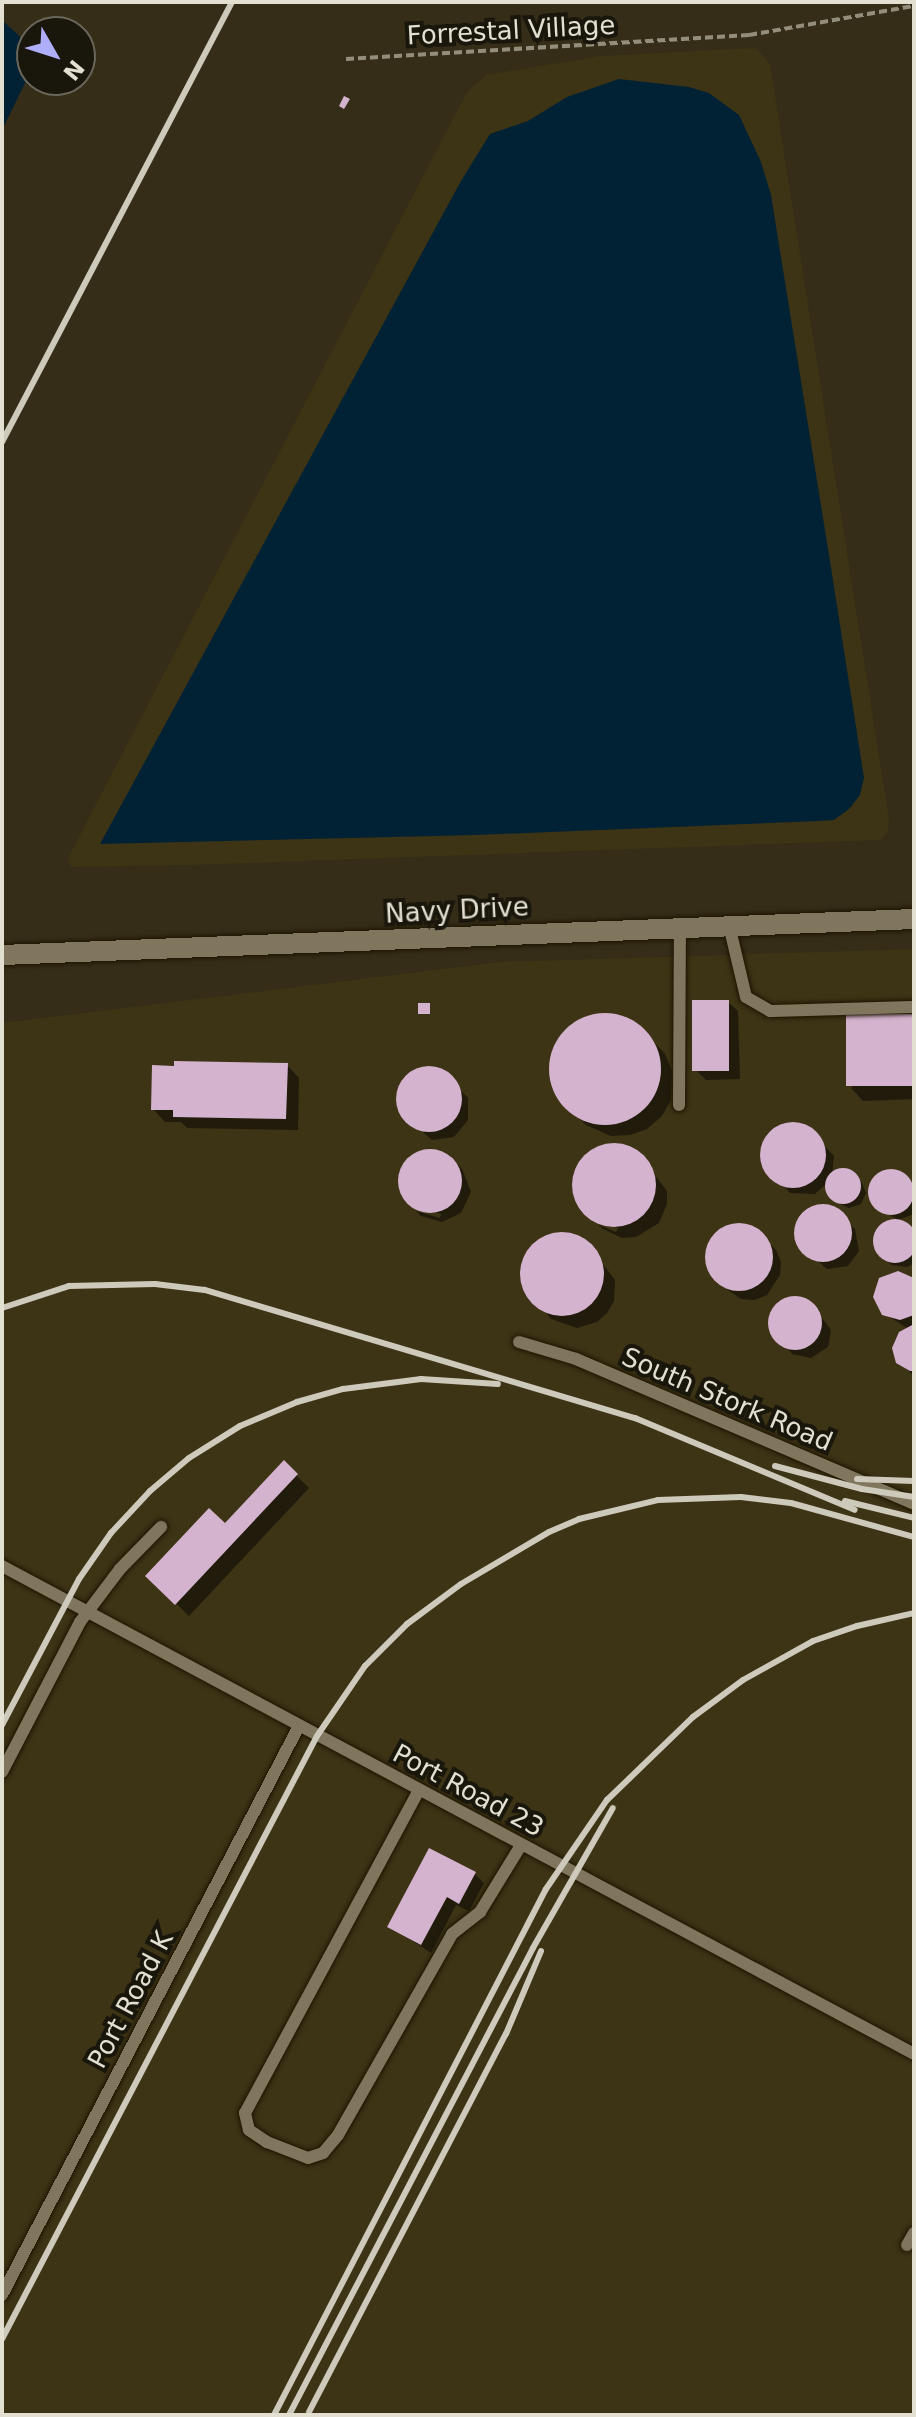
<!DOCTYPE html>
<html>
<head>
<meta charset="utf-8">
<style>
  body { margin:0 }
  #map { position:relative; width:916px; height:2417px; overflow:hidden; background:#352d17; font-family:"DejaVu Sans",sans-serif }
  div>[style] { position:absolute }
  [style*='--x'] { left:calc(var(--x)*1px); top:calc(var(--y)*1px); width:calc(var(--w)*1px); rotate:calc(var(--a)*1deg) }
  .built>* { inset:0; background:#3d3315 }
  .water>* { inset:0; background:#002234 }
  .shadow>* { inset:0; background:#0007 }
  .building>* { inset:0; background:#d4b3ce; transform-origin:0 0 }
  .round { border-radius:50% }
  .path>* { height:4px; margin-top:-2px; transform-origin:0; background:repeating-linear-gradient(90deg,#938e7c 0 8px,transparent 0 12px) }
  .roads { filter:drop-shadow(0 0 2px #1d1502) drop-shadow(0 0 2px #1d1502) }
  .service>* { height:12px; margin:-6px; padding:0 6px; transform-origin:6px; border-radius:6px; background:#7f765d }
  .tertiary>* { height:20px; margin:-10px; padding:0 10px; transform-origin:10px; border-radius:10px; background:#7f765d }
  .rail>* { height:6px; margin:-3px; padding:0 3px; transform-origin:3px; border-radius:3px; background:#cecabb }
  span { translate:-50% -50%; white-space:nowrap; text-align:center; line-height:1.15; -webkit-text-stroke:8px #19160c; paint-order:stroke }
  .street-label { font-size:26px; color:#e3dfd1 }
  .frame { position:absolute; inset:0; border:4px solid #e3dfd1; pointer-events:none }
  .north { position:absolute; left:16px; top:16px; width:80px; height:80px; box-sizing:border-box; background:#19160c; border:2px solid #6a665b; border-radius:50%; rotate:129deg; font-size:22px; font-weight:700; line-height:32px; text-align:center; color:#e3dfd1 }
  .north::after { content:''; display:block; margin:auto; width:28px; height:36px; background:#afaefa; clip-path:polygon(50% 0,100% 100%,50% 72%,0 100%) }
</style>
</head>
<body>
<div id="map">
  <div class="built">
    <i style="clip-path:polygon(756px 48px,770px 64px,889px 819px,888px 832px,881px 840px,191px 865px,71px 867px,68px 858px,467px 92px,486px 75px,601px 56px)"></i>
    <i style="clip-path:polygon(914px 949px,914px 2415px,2px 2415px,2px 1023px,500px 962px)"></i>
  </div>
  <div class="water">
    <i style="clip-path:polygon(2px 20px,31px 47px,29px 75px,2px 130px)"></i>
    <i style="clip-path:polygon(619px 79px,689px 87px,709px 93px,739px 115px,761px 162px,771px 195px,829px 555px,864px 778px,860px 795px,849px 809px,834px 820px,818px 821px,476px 835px,100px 844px,461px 181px,490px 134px,528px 121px,567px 97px)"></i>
  </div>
  <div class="shadow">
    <i style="clip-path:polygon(728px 1002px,738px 1011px,740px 1079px,706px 1080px,696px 1070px)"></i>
    <i style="clip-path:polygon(594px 1016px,623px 1017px,639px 1026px,665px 1054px,672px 1071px,671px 1100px,662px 1116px,647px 1129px,630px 1135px,611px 1136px,586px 1125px,559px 1097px,551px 1070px,554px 1051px,563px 1035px,577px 1023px)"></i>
    <i style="clip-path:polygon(914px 1016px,914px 1099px,863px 1101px,851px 1088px)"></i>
    <i style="clip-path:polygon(287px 1065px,299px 1078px,298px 1130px,187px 1128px,181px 1122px,165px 1122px,153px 1109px)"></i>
    <i style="clip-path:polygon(418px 1070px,443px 1071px,468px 1098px,468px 1120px,454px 1137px,432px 1140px,402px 1114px,399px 1091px,407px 1077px)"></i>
    <i style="clip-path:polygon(795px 1123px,807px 1126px,834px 1156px,832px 1175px,844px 1170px,861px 1181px,866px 1193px,861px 1204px,849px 1208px,838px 1203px,827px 1183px,815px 1194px,790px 1193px,764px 1166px,762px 1154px,766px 1141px,782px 1126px)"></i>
    <i style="clip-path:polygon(620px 1145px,639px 1154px,667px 1191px,667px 1204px,659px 1223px,636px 1237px,622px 1238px,603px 1229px,597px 1224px,616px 1232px,618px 1228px,593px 1220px,575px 1192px,575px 1179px,583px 1160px,606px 1146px)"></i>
    <i style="clip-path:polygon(432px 1151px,452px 1159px,462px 1169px,471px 1192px,461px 1213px,442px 1222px,421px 1216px,416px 1211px,440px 1218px,441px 1214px,411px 1206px,400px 1184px,409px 1161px)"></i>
    <i style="clip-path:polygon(893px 1172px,914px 1187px,914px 1214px,898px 1220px,877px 1207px,870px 1190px,877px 1175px)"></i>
    <i style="clip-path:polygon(812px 1208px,832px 1208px,855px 1229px,859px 1251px,848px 1266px,827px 1269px,799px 1245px,797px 1223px)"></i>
    <i style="clip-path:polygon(891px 1221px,907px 1223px,914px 1231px,914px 1263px,907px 1267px,891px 1265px,876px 1247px,877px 1234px)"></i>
    <i style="clip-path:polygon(734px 1225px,747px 1226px,766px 1240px,776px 1250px,781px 1262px,780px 1275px,767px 1295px,754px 1300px,741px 1299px,722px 1286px,712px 1275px,707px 1263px,707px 1250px,721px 1230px)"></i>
    <i style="clip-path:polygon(561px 1235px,587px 1243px,615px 1280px,614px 1301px,607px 1313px,597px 1322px,577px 1328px,551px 1319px,525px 1289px,522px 1276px,531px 1249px,542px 1240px)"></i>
    <i style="clip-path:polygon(914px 1283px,914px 1375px,913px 1375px,902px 1365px,894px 1343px,907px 1328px,888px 1316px)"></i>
    <i style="clip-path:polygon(791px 1298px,811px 1303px,831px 1330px,828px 1347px,811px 1358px,792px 1354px,771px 1327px,775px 1307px)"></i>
    <i style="clip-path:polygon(284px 1463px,309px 1488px,189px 1616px,148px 1576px,225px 1526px)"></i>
    <i style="clip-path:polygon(475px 1874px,484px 1883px,469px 1911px,456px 1905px,431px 1953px,390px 1926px)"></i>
  </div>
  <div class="building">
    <i style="clip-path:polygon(344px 96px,350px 99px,344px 109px,339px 106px)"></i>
    <i style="left:692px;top:1000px;width:37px;height:71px"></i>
    <i style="left:418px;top:1003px;width:12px;height:11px"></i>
    <i class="round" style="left:549px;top:1013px;width:112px;height:112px"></i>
    <i style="left:914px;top:1014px;width:72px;height:68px;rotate:90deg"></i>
    <i style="clip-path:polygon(174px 1061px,288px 1063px,286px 1119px,173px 1117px,173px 1110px,151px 1110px,152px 1065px,174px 1066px)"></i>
    <i class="round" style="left:396px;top:1066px;width:66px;height:66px"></i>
    <i class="round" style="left:760px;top:1122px;width:66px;height:66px"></i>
    <i class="round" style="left:572px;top:1143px;width:84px;height:84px"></i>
    <i class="round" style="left:398px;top:1149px;width:64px;height:64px"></i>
    <i class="round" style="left:825px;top:1168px;width:36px;height:36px"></i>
    <i class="round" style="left:868px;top:1169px;width:46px;height:46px"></i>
    <i class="round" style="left:794px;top:1204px;width:58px;height:58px"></i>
    <i class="round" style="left:873px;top:1219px;width:44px;height:44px"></i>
    <i class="round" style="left:705px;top:1223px;width:68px;height:68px"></i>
    <i class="round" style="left:520px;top:1232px;width:84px;height:84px"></i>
    <i style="clip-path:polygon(898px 1271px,914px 1278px,914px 1315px,900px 1320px,882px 1315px,873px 1297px,879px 1278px)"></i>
    <i class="round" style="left:768px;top:1296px;width:54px;height:54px"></i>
    <i style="clip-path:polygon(914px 1324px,914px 1371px,910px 1371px,896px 1363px,892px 1348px,899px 1332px)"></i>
    <i style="clip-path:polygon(284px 1460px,298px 1474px,175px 1605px,145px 1576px,209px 1508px,225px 1523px)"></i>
    <i style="clip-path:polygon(429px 1848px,476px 1872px,459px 1904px,447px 1897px,421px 1945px,387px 1927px)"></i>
  </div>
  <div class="path">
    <i style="--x:346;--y:59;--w:404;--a:-3.4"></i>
    <i style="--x:749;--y:35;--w:168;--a:-10"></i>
  </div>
  <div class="roads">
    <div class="service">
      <i style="--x:729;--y:925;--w:74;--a:76.7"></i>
      <i style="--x:746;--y:997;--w:28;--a:30"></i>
      <i style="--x:770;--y:1011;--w:144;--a:-1.6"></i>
      <i style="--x:679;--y:1105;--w:178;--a:-89.7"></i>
      <i style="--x:519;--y:1342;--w:59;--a:16.6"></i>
      <i style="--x:576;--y:1359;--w:368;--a:23.2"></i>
      <i style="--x:2;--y:1566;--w:1034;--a:28.15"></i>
      <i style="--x:2;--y:1772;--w:169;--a:-62.5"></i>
      <i style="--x:80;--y:1622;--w:66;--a:-53"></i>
      <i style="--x:120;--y:1569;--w:59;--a:-45.7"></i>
      <i style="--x:419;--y:1790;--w:367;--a:118.3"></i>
      <i style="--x:245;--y:2113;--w:17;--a:77"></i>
      <i style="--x:249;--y:2130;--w:22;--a:34"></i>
      <i style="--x:267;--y:2142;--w:44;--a:21.3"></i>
      <i style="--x:308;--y:2158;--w:16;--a:-18"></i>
      <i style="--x:323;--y:2153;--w:23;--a:-50"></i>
      <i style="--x:338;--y:2135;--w:231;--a:-60.4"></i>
      <i style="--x:452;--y:1934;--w:36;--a:-38"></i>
      <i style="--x:480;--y:1912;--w:79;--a:-58.5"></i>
      <i style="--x:907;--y:2245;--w:14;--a:-60"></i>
      <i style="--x:2;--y:2295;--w:642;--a:-62.44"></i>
    </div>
    <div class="tertiary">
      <i style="--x:2;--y:955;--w:913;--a:-2.26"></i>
    </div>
  </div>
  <div class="rail">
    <i style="--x:2;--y:442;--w:496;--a:-62.4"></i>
    <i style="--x:2;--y:1308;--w:71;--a:-18.2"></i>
    <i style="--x:69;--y:1286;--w:86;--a:-1.3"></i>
    <i style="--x:155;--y:1284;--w:50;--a:6.8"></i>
    <i style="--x:205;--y:1290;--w:449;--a:16.6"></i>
    <i style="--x:635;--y:1418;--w:238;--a:22.7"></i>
    <i style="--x:775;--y:1466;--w:90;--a:14.8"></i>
    <i style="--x:862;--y:1489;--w:53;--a:8.7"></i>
    <i style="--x:857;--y:1479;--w:57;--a:2"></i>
    <i style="--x:845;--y:1501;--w:71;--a:13.8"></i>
    <i style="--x:2;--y:1725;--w:165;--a:-62.2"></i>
    <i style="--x:79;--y:1579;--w:56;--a:-55.2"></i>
    <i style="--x:111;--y:1533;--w:57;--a:-47.1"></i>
    <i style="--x:150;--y:1491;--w:51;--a:-40.2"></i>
    <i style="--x:189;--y:1458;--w:60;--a:-32.1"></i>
    <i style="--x:240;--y:1426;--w:62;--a:-22.8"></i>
    <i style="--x:297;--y:1402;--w:48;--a:-15.8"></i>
    <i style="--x:343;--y:1389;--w:79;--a:-7.3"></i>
    <i style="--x:421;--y:1379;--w:77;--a:3.7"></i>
    <i style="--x:2;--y:2339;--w:680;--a:-62.42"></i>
    <i style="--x:317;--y:1736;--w:85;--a:-55.6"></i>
    <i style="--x:365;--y:1666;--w:59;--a:-45"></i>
    <i style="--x:407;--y:1624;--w:67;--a:-36.5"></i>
    <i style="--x:461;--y:1584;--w:102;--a:-30.6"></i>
    <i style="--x:549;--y:1532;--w:33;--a:-23"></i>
    <i style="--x:579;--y:1519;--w:81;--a:-13.5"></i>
    <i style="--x:658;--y:1500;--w:83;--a:-2.1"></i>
    <i style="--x:741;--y:1497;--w:50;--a:6.8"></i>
    <i style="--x:791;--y:1503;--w:128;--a:15.5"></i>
    <i style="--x:309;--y:2412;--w:426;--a:-62.5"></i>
    <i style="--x:506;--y:2034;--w:90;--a:-67.1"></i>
    <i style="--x:274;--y:2415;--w:592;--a:-62.66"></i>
    <i style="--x:546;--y:1889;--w:108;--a:-55.6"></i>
    <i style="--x:607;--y:1800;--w:120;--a:-44"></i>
    <i style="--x:693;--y:1717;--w:62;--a:-36.5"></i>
    <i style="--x:743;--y:1680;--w:80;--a:-29.1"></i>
    <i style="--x:813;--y:1641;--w:46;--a:-18.8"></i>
    <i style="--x:857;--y:1626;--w:58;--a:-12.8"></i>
    <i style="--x:289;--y:2415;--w:527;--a:-62.41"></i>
    <i style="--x:533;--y:1948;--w:161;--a:-60.3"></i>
  </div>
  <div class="street-label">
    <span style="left:511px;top:31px;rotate:-3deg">Forrestal Village</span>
    <span style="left:457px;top:911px;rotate:-3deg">Navy Drive</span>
    <span style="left:727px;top:1400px;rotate:23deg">South Stork Road</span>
    <span style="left:468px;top:1791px;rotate:28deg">Port Road 23</span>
    <span style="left:131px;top:2000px;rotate:-62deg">Port Road K</span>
  </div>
  <div class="frame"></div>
  <div class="north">N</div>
</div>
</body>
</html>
